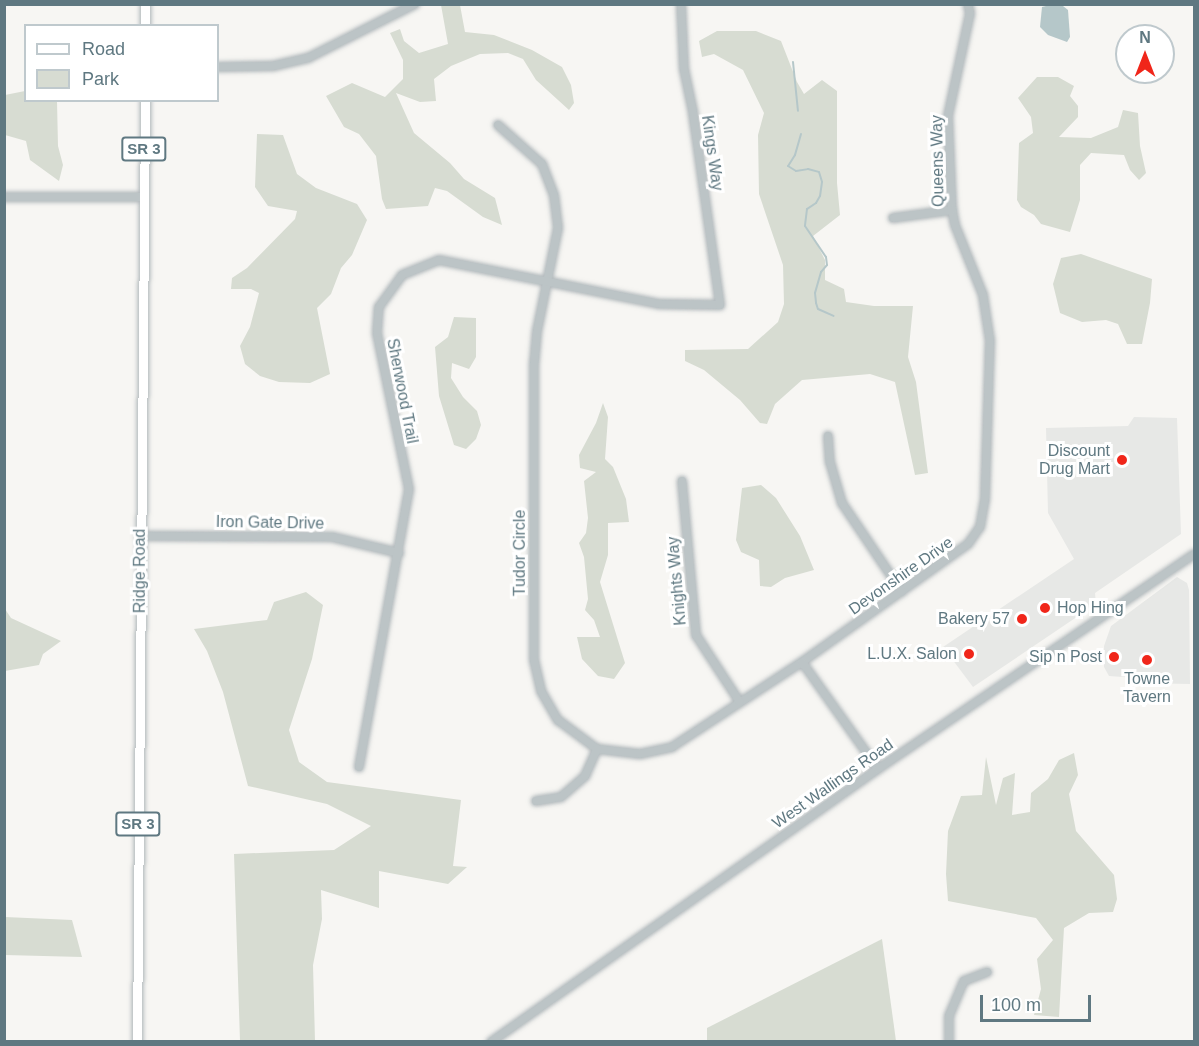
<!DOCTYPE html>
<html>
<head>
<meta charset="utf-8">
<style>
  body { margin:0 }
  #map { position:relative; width:1199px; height:1046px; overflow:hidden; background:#f7f6f3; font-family:Arial,sans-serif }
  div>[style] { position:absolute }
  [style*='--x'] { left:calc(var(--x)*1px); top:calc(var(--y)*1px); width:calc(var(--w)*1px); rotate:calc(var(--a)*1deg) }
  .built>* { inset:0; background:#e7e8e6 }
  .green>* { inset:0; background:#d7dcd2 }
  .water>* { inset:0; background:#b5c7c9 }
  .stream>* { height:2px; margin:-1px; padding:0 1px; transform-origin:1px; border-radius:1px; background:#b5c7c9 }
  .roads { filter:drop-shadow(0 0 2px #b2b9bc) drop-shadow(0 0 2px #b2b9bc) }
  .minor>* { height:8px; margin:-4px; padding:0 4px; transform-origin:4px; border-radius:4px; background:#bcc4c6 }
  .major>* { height:9px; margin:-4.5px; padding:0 4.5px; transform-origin:4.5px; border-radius:4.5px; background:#fff }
  .dots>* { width:16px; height:16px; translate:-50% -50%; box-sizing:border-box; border:3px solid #fff; border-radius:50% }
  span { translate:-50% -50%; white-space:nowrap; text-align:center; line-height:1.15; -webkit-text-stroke:6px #fff; paint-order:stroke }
  .shield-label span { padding:2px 4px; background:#fff; border:2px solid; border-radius:4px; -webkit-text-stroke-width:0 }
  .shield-label { font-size:15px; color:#5f7881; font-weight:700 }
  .street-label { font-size:16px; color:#5f7881 }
  .poi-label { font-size:16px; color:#5f7881 }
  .right { translate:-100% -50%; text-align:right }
  .left { translate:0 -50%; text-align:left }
  .frame { position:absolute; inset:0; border:6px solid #5f7881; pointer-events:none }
  .legend { position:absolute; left:24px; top:24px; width:195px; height:78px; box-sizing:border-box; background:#fff; border:2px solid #bfc9cd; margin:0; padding:8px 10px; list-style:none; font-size:18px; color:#5f7881 }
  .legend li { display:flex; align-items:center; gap:12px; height:30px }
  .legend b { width:30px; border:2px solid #bfc9cd }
  .north { position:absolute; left:1115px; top:24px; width:60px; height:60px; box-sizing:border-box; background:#fff; border:2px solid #bfc9cd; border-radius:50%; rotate:0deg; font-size:16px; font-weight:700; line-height:24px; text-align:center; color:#5f7881 }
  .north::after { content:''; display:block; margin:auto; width:21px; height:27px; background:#f0261a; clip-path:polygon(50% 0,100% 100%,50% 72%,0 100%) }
  .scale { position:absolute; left:980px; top:995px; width:111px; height:27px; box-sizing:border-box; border:3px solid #5f7881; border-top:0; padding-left:8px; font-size:18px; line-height:21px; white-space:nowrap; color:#5f7881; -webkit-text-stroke:4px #fff; paint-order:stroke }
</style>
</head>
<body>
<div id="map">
  <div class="built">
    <i style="clip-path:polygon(1134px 417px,1177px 418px,1181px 534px,1095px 593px,1096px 604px,973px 687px,943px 647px,1074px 559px,1048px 513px,1046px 428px,1128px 426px)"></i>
    <i style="clip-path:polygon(1177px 577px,1187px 583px,1189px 590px,1190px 684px,1138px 683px,1136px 678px,1109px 676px,1104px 667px,1104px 646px,1111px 626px)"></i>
  </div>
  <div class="green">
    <i style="clip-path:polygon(460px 5px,465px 32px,494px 35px,532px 50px,562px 67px,571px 85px,574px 103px,569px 110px,536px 80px,523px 59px,508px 53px,480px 54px,451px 66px,434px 79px,436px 101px,420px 102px,396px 93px,414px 133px,450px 163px,464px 179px,495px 198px,502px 225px,483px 217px,447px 191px,435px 188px,428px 206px,386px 209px,382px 199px,376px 156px,359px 134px,344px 127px,326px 96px,352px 83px,385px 97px,403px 79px,403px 60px,390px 33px,400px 29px,404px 41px,419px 53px,448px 44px,441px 5px)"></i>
    <i style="clip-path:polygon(717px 31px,756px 31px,781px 41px,797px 82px,804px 94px,822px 80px,837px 91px,837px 183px,840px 215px,813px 236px,825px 260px,825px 280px,844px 289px,846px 302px,874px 306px,913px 306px,908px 357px,916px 382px,928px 473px,915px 475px,895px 382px,870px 374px,802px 380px,775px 404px,767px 424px,760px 423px,740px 400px,704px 370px,685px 361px,685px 350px,748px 349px,778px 322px,784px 304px,783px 265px,759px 194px,758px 135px,764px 113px,743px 70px,714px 54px,702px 57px,699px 41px)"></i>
    <i style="clip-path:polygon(1037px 77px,1058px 77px,1074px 86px,1070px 96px,1078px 106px,1078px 117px,1059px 137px,1091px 138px,1118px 127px,1123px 110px,1138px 113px,1140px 146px,1146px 173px,1139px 180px,1130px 170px,1124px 155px,1091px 153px,1080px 165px,1080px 200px,1070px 232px,1041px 224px,1034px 215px,1021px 207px,1017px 200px,1019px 143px,1033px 133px,1031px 117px,1018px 98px)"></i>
    <i style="clip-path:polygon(25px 91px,26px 100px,57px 101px,58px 146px,63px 165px,59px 181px,30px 160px,26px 141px,5px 135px,5px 95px)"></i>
    <i style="clip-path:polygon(257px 134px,283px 135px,297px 174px,316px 188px,357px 204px,367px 220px,352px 255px,341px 268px,331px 294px,317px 308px,330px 374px,310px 383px,279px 382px,260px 376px,245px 364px,240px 346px,250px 327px,259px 293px,251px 289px,231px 289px,232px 278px,247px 268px,295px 219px,297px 211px,268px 206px,255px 187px)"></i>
    <i style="clip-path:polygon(1081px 254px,1152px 279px,1150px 303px,1142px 344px,1127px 344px,1118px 324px,1106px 320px,1082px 322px,1060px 313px,1053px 284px,1061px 258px)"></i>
    <i style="clip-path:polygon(454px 317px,476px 318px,476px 357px,469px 369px,452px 363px,451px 378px,463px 397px,477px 411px,481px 425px,476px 439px,466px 449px,454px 445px,439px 396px,435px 347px,448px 337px)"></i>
    <i style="clip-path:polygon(603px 403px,608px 417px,605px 459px,613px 467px,626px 499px,629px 522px,608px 523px,608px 555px,600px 582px,625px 663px,614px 679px,598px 676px,582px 659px,577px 637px,600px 637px,594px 620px,585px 610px,588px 599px,584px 557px,579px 543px,586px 533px,588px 518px,584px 481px,596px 472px,580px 468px,579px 455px,596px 423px)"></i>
    <i style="clip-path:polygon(761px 485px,776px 498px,800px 536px,814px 570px,785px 578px,771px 587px,760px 586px,759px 560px,741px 552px,736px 540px,742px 488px)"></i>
    <i style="clip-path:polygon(306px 592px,323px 605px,312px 659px,289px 730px,299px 762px,327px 782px,461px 800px,453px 866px,467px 867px,448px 884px,379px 871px,379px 908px,321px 890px,322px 919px,313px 965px,315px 1041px,240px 1041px,234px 854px,334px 850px,371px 826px,327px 804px,248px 786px,223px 692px,207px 651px,194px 629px,267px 620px,274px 602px)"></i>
    <i style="clip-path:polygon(5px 609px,11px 618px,61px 641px,43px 654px,39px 665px,5px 671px)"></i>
    <i style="clip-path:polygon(1074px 753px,1078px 775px,1069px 794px,1076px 831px,1114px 875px,1117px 899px,1113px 912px,1089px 913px,1064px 928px,1059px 1017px,1034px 1015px,1041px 989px,1037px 959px,1053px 940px,1036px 918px,948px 901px,946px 874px,948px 831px,961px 796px,982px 795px,986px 757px,996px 805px,1003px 778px,1015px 773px,1012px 815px,1030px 812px,1031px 793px,1048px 779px,1059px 760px)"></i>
    <i style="clip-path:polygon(5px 917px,72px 920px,82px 957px,5px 955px)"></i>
    <i style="clip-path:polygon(882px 939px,896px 1041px,707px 1041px,707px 1028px)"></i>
  </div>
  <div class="water">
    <i style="clip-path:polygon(1050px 5px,1063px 6px,1068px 10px,1070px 37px,1067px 42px,1048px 35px,1040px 27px,1042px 7px)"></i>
  </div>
  <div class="stream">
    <i style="--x:793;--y:62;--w:49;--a:84.2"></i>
    <i style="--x:801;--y:134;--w:22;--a:106"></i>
    <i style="--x:795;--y:155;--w:13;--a:122"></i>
    <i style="--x:788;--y:166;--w:9;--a:32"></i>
    <i style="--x:796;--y:171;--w:12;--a:-9"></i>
    <i style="--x:808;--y:169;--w:11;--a:15"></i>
    <i style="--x:819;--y:172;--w:10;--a:73"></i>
    <i style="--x:822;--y:182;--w:14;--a:98"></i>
    <i style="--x:820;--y:196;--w:8;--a:120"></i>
    <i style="--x:816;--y:203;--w:11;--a:146"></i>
    <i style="--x:807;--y:209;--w:17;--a:97"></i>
    <i style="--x:805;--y:226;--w:37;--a:56"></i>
    <i style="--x:826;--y:257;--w:8;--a:83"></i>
    <i style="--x:827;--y:265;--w:9;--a:131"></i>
    <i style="--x:821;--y:272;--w:22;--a:106"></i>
    <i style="--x:815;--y:293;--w:10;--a:84"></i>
    <i style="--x:816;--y:303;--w:6;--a:72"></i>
    <i style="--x:818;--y:309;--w:17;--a:24"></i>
  </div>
  <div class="roads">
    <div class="minor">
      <i style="--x:218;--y:67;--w:55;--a:-1"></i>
      <i style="--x:273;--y:66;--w:36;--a:-13"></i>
      <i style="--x:308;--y:58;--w:120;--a:-26.8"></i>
      <i style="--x:498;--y:125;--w:59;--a:41.6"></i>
      <i style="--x:542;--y:164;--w:33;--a:69"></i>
      <i style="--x:554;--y:195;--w:33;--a:83"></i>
      <i style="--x:558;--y:228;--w:105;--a:101.5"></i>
      <i style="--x:537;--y:331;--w:32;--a:95"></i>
      <i style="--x:534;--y:363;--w:297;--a:90"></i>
      <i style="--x:534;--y:660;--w:32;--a:77"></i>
      <i style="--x:541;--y:691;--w:34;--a:60"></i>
      <i style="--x:558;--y:720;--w:49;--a:36.6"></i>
      <i style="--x:597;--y:749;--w:43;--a:6.6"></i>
      <i style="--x:640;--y:754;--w:33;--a:-12"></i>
      <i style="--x:672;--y:747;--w:155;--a:-33.2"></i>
      <i style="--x:802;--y:662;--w:204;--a:-35.4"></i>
      <i style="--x:968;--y:544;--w:21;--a:-55"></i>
      <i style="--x:980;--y:527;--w:29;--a:-80"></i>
      <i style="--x:985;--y:498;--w:157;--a:-88.2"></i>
      <i style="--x:990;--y:341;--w:47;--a:-98.7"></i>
      <i style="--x:983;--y:295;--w:75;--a:-111.8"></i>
      <i style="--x:955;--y:225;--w:15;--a:-101"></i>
      <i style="--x:952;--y:210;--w:94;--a:-92.4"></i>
      <i style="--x:948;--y:116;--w:105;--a:-77.9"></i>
      <i style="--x:970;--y:13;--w:9;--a:-103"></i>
      <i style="--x:4;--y:197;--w:139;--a:0"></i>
      <i style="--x:893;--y:218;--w:60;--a:-7.7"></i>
      <i style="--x:828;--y:436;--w:26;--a:86"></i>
      <i style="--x:830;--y:462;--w:43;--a:73.7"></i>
      <i style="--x:842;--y:503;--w:107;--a:56"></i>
      <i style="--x:682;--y:481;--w:155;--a:84.8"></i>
      <i style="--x:696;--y:635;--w:79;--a:56.9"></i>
      <i style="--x:140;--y:536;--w:192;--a:0.3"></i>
      <i style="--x:332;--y:537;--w:69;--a:13.4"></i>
      <i style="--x:802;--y:662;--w:131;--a:54.6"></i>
      <i style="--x:359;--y:767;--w:282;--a:-79.8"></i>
      <i style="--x:409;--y:489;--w:159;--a:-101.6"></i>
      <i style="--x:377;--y:333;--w:26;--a:-86"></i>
      <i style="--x:379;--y:307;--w:39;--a:-54"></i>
      <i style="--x:402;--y:275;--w:40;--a:-22"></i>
      <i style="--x:439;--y:260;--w:224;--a:11.3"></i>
      <i style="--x:659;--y:304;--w:61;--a:0.9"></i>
      <i style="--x:720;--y:305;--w:195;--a:-98"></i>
      <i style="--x:693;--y:112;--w:44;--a:-101.8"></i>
      <i style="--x:684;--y:69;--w:65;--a:-92.6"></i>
      <i style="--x:536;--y:801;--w:25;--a:-9"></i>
      <i style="--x:561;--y:797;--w:32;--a:-41"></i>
      <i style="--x:585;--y:776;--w:30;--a:-66"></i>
      <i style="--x:491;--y:1042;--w:474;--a:-35.2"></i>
      <i style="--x:878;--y:769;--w:382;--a:-34.2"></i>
      <i style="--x:949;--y:1042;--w:26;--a:-90"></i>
      <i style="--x:949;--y:1016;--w:38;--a:-67"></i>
      <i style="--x:964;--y:981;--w:25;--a:-21"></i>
    </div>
    <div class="major">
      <i style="--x:145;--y:4;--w:22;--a:90"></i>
      <i style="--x:137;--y:1042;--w:942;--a:-89.51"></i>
    </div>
  </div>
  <div class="dots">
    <i style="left:1122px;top:460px;background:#f0261a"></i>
    <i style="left:1045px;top:608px;background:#f0261a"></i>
    <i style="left:1022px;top:619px;background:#f0261a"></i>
    <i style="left:969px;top:654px;background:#f0261a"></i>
    <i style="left:1114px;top:657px;background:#f0261a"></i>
    <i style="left:1147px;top:660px;background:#f0261a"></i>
  </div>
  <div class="shield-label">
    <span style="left:144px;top:149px">SR 3</span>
    <span style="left:138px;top:824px">SR 3</span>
  </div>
  <div class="street-label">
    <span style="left:712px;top:153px;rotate:82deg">Kings Way</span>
    <span style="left:938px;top:161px;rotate:-91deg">Queens Way</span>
    <span style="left:402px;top:391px;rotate:79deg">Sherwood Trail</span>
    <span style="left:270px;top:523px;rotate:1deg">Iron Gate Drive</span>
    <span style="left:520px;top:553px;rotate:-90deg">Tudor Circle</span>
    <span style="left:140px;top:571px;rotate:-90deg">Ridge Road</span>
    <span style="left:901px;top:576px;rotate:-35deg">Devonshire Drive</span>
    <span style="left:677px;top:581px;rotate:-95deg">Knights Way</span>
    <span style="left:833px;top:784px;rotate:-35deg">West Wallings Road</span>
  </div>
  <div class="poi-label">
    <span class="right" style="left:1110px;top:460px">Discount<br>Drug Mart</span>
    <span class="left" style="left:1057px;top:608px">Hop Hing</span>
    <span class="right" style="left:1010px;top:619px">Bakery 57</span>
    <span class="right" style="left:957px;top:654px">L.U.X. Salon</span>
    <span class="right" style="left:1102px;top:657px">Sip n Post</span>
    <span style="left:1147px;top:688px">Towne<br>Tavern</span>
  </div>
  <div class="frame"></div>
  <ul class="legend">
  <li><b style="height:8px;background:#fff"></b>Road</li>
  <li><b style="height:16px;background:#d7dcd2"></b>Park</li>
  </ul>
  <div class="north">N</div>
  <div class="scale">100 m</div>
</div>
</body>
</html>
